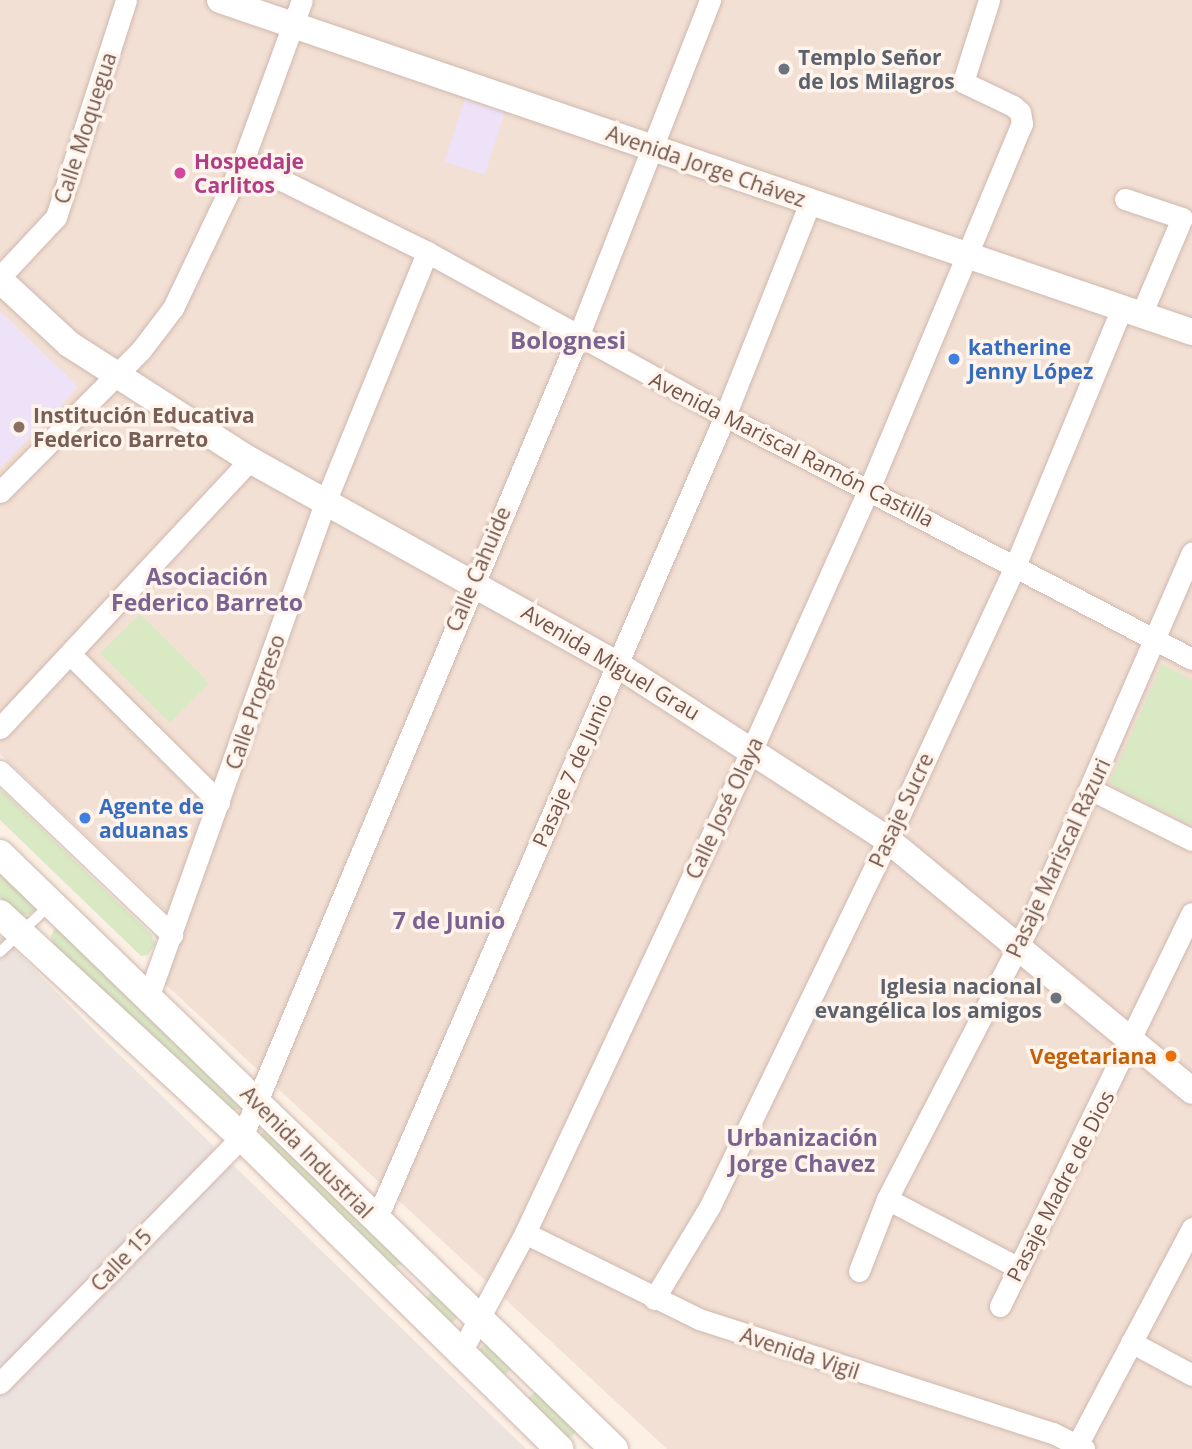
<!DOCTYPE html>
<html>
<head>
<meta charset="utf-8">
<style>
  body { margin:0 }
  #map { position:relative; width:1192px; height:1449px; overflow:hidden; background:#fcf0e5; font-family:"Open Sans",sans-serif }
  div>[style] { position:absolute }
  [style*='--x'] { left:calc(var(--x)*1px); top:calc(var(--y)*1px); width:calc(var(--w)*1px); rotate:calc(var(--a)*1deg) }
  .residential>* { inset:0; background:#f3e0d4 }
  .industrial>* { inset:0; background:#ece3df }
  .education>* { inset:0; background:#ede2f8; transform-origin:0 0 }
  .green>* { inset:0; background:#d8e9c4; transform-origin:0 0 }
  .roads { filter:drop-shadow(0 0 2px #cfb8af) drop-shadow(0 0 2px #cfb8af) }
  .service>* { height:10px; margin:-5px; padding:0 5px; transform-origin:5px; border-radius:5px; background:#fff }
  .minor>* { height:21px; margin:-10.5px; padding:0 10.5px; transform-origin:10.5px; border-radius:10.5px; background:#fff }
  .tertiary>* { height:26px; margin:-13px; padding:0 13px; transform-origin:13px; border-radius:13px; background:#fff }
  .secondary>* { height:28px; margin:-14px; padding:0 14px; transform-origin:14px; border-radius:14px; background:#fff }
  .dots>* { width:19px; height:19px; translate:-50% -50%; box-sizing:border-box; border:4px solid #fef4eb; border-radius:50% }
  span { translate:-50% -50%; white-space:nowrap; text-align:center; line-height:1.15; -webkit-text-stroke:7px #fef4eb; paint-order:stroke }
  .worship-label { font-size:21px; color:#5b616d; font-weight:700 }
  .left { translate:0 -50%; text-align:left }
  .right { translate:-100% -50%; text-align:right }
  .street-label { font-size:21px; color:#74544b }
  .hotel-label { font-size:21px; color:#b23c85; font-weight:700 }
  .shop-label { font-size:21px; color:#366cbe; font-weight:700 }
  .education-label { font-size:21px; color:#785e54; font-weight:700 }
  .food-label { font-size:21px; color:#c56008; font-weight:700 }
  .neighbourhood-label { font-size:23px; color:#7a6390; font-weight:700 }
  .quarter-label { font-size:24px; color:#7a6390; font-weight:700 }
</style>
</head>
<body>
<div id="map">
  <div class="residential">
    <i style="clip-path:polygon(0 0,1192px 0,1192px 1449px,667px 1449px,165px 984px,167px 912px,0 754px)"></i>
  </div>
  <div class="industrial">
    <i style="clip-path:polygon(0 935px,97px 1033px,526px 1449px,0 1449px)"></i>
  </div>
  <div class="education">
    <i style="left:465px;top:99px;width:42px;height:66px;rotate:18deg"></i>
    <i style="clip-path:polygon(0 311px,78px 387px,0 468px)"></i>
  </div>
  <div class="green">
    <i style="left:140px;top:614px;width:98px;height:56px;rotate:45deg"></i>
    <i style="clip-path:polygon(1162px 664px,1192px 680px,1192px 825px,1109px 784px)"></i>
    <i style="clip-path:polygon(0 789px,152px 935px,155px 944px,148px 955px,141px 956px,0 820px)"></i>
    <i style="clip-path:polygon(0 866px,34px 900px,36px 909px,30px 914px,19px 916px,0 897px)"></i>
    <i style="clip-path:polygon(56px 926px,244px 1107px,227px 1114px,54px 947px,51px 936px)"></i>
    <i style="clip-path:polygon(265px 1127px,405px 1263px,387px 1269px,259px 1137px)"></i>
    <i style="clip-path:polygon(435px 1290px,458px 1317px,453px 1322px,447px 1323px,425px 1298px)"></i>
    <i style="clip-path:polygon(488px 1342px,512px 1368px,506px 1374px,500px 1375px,481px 1357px,478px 1350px)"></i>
    <i style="clip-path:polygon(538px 1390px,574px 1425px,576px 1432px,571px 1437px,565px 1438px,530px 1405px,528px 1398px)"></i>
  </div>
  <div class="roads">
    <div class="service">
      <i style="--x:0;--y:952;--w:70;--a:-43.3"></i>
    </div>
    <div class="minor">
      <i style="--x:243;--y:161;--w:205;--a:26.3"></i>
      <i style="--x:427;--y:252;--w:340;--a:28.8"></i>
      <i style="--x:725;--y:416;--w:526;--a:27.49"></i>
      <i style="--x:1125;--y:199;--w:60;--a:18.4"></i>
      <i style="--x:1182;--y:218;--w:105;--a:112.9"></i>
      <i style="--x:0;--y:277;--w:82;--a:-47"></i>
      <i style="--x:56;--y:217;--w:228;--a:-72.1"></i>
      <i style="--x:0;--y:492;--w:200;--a:-45.2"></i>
      <i style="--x:141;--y:350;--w:53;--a:-52.7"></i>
      <i style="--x:173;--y:308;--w:163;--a:-64.5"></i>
      <i style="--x:243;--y:161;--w:171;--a:-69.9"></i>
      <i style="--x:71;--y:655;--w:209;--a:44.8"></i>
      <i style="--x:0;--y:728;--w:367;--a:-47"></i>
      <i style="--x:0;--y:771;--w:238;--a:43.6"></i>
      <i style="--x:1092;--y:790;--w:112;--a:26.6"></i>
      <i style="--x:148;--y:998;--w:529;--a:-70.33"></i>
      <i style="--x:326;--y:500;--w:268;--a:-67.8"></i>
      <i style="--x:887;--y:1199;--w:149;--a:27.6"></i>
      <i style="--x:376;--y:1220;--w:876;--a:-66.54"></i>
      <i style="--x:725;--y:416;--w:230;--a:-68.3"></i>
      <i style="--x:525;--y:1233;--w:194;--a:26.3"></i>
      <i style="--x:699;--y:1319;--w:372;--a:17.9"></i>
      <i style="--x:1053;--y:1433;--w:35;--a:27"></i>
      <i style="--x:859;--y:1271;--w:77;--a:-68.7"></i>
      <i style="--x:887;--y:1199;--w:324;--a:-62.6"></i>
      <i style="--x:1036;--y:911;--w:391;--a:-66.5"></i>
      <i style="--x:654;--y:1299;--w:109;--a:-58.9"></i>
      <i style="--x:710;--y:1206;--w:407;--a:-64.1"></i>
      <i style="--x:888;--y:840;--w:302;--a:-65.1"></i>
      <i style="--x:1015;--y:566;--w:279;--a:-67.5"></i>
      <i style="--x:1000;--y:1306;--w:437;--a:-64"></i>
      <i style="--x:1131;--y:1342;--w:69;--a:28.4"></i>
      <i style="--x:461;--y:1352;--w:135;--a:-61.7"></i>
      <i style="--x:525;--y:1233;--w:535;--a:-64.87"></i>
      <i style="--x:752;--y:749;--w:285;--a:-65.8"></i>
      <i style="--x:869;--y:489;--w:396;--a:-67.3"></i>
      <i style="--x:1022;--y:124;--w:12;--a:-99"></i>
      <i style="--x:1020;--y:112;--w:9;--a:-139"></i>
      <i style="--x:1013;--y:106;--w:55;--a:-154.4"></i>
      <i style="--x:963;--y:82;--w:86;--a:-72.4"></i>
      <i style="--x:0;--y:1383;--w:345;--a:-45.5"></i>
      <i style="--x:242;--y:1137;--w:868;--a:-67.22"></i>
      <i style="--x:578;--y:337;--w:362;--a:-68.6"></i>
      <i style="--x:1075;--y:1449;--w:250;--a:-62.1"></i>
    </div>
    <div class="tertiary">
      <i style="--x:220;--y:0;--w:1027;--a:18.86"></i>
      <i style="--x:0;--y:280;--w:94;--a:42.8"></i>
      <i style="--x:69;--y:344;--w:215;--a:32.7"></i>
      <i style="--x:250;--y:460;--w:421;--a:29.1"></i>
      <i style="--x:618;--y:665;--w:322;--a:32.9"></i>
      <i style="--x:888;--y:840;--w:394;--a:39.5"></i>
    </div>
    <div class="secondary">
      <i style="--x:0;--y:854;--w:855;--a:44.1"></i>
      <i style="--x:0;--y:914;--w:329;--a:42.7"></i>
      <i style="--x:242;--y:1137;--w:445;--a:44.5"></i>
    </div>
  </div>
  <div class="dots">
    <i style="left:784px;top:69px;background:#6b7280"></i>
    <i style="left:180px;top:173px;background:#d1479c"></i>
    <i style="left:954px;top:359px;background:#3f7fe0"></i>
    <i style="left:19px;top:427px;background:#8d6e63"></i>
    <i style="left:85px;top:818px;background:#3f7fe0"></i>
    <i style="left:1056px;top:998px;background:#6b7280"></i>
    <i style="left:1171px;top:1056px;background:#e8710a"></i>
  </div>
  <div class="worship-label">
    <span class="left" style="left:798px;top:69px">Templo Señor<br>de los Milagros</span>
    <span class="right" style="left:1042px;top:998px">Iglesia nacional<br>evangélica los amigos</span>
  </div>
  <div class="street-label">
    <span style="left:85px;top:128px;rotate:-72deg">Calle Moquegua</span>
    <span style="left:706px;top:166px;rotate:19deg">Avenida Jorge Chávez</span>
    <span style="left:792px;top:449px;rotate:27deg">Avenida Mariscal Ramón Castilla</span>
    <span style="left:478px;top:569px;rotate:-67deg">Calle Cahuide</span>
    <span style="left:611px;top:662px;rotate:31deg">Avenida Miguel Grau</span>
    <span style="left:255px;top:702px;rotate:-71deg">Calle Progreso</span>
    <span style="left:572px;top:770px;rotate:-66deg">Pasaje 7 de Junio</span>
    <span style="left:724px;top:808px;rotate:-65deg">Calle José Olaya</span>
    <span style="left:901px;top:810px;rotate:-65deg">Pasaje Sucre</span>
    <span style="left:1058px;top:858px;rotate:-65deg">Pasaje Mariscal Rázuri</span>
    <span style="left:307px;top:1152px;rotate:45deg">Avenida Industrial</span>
    <span style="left:1060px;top:1186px;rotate:-63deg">Pasaje Madre de Dios</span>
    <span style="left:121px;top:1260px;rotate:-46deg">Calle 15</span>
    <span style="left:800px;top:1353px;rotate:18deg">Avenida Vigil</span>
  </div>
  <div class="hotel-label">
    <span class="left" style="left:194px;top:173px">Hospedaje<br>Carlitos</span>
  </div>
  <div class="shop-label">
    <span class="left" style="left:968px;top:359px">katherine<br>Jenny López</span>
    <span class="left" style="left:99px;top:818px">Agente de<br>aduanas</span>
  </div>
  <div class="education-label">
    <span class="left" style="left:33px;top:427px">Institución Educativa<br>Federico Barreto</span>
  </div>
  <div class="food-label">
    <span class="right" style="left:1157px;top:1056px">Vegetariana</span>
  </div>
  <div class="neighbourhood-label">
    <span style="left:207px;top:589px">Asociación<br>Federico Barreto</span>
    <span style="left:449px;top:920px">7 de Junio</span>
    <span style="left:802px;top:1150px">Urbanización<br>Jorge Chavez</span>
  </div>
  <div class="quarter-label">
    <span style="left:568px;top:340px">Bolognesi</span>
  </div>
</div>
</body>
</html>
